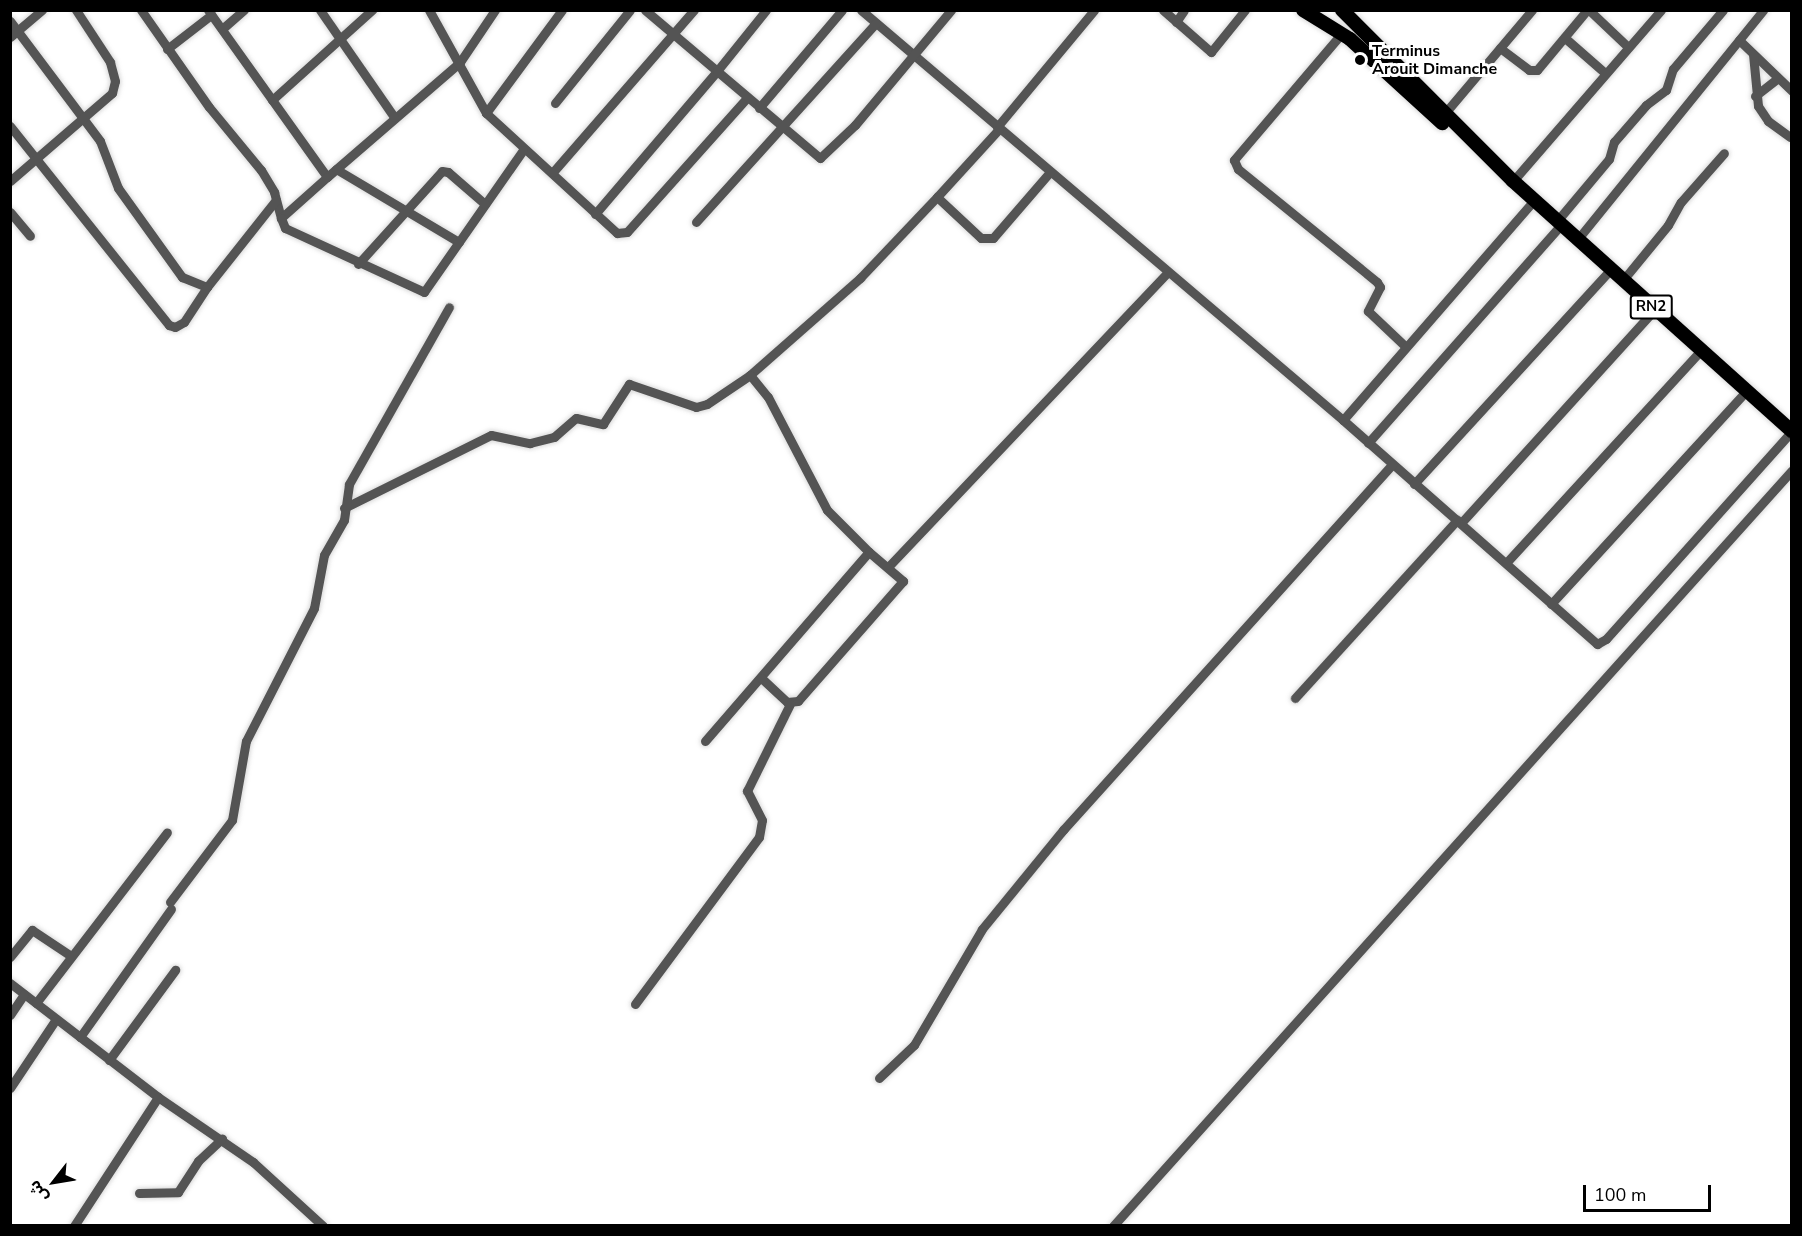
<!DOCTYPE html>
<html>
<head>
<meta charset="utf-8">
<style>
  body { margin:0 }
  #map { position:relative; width:1802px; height:1236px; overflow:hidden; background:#fff; font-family:"Nunito Sans","Noto Sans Arabic",sans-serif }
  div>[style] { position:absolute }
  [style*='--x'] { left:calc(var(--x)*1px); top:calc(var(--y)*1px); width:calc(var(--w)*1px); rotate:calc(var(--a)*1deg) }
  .roads { filter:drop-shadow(0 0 2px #dbdbdb) drop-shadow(0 0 2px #dbdbdb) }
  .street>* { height:9px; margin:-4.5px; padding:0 4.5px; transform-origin:4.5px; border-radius:4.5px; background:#545454 }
  .primary>* { height:14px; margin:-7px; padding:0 7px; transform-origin:7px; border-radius:7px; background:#000 }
  .dots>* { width:16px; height:16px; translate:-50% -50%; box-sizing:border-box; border:3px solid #fff; border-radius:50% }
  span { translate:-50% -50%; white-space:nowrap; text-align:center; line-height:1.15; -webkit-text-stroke:6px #fff; paint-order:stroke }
  .shield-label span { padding:2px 4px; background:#fff; border:2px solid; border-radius:4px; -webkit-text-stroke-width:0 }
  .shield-label { font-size:15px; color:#000; font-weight:700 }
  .poi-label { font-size:16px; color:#000; font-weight:700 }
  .left { translate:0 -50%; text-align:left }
  .frame { position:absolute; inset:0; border:12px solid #000; pointer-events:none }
  .north { position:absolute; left:24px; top:1152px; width:60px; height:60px; -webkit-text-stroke:4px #fff; paint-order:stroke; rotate:239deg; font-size:16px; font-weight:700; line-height:24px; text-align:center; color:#000 }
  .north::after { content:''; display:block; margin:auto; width:21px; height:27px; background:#000; clip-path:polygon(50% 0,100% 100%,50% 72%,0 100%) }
  .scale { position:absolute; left:1583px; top:1185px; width:128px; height:27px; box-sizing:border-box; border:3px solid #000; border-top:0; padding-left:8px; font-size:18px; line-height:21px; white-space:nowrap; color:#000; -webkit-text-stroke:4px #fff; paint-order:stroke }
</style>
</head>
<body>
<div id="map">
  <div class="roads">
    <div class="street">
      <i style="--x:141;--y:10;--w:118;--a:55"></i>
      <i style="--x:209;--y:107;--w:82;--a:50.5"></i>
      <i style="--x:261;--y:170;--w:26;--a:59"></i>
      <i style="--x:274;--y:192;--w:27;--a:75"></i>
      <i style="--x:208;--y:10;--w:205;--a:54.5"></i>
      <i style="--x:327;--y:177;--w:176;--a:-40.8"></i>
      <i style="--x:460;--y:62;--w:63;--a:-56.1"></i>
      <i style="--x:320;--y:10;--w:130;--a:55.3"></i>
      <i style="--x:429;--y:10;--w:118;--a:61"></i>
      <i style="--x:486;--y:113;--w:178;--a:42.5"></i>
      <i style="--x:617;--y:233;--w:10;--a:-6"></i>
      <i style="--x:627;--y:232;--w:180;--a:-48.2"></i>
      <i style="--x:645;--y:10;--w:94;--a:40.3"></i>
      <i style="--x:717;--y:71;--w:78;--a:-51.2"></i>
      <i style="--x:861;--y:10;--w:633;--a:40.39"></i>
      <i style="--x:1343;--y:420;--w:339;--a:41.4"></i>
      <i style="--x:1597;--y:644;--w:10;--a:-29"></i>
      <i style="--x:1606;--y:639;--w:279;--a:-48.2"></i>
      <i style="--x:1163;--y:10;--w:64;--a:41.2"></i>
      <i style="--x:1211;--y:52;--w:54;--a:-51"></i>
      <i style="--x:1589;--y:10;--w:52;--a:43.5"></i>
      <i style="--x:10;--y:21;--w:150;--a:53.1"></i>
      <i style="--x:100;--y:141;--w:50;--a:69"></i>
      <i style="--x:118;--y:188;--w:110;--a:54.3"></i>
      <i style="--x:182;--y:277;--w:27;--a:22"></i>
      <i style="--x:207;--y:287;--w:111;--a:-51.6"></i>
      <i style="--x:1176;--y:22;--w:14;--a:-56"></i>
      <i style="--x:222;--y:29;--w:29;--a:-41"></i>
      <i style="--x:1342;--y:33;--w:167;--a:130.4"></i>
      <i style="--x:1234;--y:160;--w:10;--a:66"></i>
      <i style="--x:1238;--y:169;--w:179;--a:39.1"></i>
      <i style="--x:1377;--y:282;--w:6;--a:59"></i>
      <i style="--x:1380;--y:287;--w:27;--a:117"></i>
      <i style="--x:1368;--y:311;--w:52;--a:43.5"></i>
      <i style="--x:10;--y:37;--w:42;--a:-40.2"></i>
      <i style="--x:1565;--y:38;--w:53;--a:41.2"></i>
      <i style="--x:1739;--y:40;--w:74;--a:43.9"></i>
      <i style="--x:1500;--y:48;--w:36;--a:37"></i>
      <i style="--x:1529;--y:70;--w:8;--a:0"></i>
      <i style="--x:1537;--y:70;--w:78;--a:-50.2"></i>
      <i style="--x:167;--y:49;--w:56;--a:-37.7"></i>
      <i style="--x:1753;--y:54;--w:52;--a:84.5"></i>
      <i style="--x:1758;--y:106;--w:18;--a:56"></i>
      <i style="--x:1768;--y:121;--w:27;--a:36"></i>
      <i style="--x:1755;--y:96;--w:29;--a:-38"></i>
      <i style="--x:272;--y:100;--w:135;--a:-42"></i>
      <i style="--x:555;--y:103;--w:119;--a:-51.1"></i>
      <i style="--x:759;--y:108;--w:128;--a:-49.7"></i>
      <i style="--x:486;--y:113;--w:128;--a:-53.6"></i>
      <i style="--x:1445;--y:113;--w:135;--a:-49.8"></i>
      <i style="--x:10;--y:126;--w:255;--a:51.4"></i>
      <i style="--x:169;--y:325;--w:6;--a:18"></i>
      <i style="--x:175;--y:327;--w:10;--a:-29"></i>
      <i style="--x:184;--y:322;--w:42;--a:-56.7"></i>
      <i style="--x:997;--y:127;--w:152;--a:-50.3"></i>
      <i style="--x:999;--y:129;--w:92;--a:132.4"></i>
      <i style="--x:937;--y:197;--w:60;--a:43"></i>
      <i style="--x:981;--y:238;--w:12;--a:0"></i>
      <i style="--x:993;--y:238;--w:87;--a:-49.2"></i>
      <i style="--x:336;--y:169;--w:143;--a:30.7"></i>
      <i style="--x:553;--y:172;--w:215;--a:-49"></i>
      <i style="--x:327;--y:177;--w:62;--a:138.3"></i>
      <i style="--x:281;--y:218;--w:11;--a:68"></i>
      <i style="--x:285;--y:228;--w:153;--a:24.7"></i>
      <i style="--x:424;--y:292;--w:173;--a:-55.1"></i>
      <i style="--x:10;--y:181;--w:135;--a:-40.8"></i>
      <i style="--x:112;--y:93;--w:12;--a:-76"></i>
      <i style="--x:115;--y:81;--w:20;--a:-105"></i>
      <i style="--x:110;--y:62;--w:62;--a:-123.2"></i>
      <i style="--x:1513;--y:181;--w:226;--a:-49.1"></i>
      <i style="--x:10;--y:212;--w:31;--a:50"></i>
      <i style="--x:595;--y:214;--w:188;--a:-49.5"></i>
      <i style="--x:717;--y:71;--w:135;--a:40.2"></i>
      <i style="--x:820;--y:158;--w:48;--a:-43.3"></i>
      <i style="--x:855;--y:125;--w:150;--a:-50.1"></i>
      <i style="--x:1557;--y:221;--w:81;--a:-50"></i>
      <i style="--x:1609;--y:159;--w:18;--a:-74"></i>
      <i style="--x:1614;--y:142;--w:49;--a:-49.1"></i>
      <i style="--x:1646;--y:105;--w:25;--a:-37"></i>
      <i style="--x:1666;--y:90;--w:22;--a:-72"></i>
      <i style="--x:1673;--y:69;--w:77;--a:-49.7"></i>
      <i style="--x:696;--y:222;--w:268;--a:-47.9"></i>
      <i style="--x:1577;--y:240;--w:296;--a:-51"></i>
      <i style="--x:358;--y:264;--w:125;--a:-47.9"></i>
      <i style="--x:442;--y:171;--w:6;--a:9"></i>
      <i style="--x:448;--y:172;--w:49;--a:40.9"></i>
      <i style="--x:1623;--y:280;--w:71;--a:-50.7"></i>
      <i style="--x:1668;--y:225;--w:26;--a:-61"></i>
      <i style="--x:1681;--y:202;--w:65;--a:-48.7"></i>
      <i style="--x:750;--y:375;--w:147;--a:-41.4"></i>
      <i style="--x:860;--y:278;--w:112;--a:-46.5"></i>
      <i style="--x:1343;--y:420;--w:291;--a:-49"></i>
      <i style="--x:1368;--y:443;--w:291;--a:-48.5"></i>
      <i style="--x:1414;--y:484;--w:292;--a:-47.5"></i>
      <i style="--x:344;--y:508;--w:164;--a:-26.4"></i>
      <i style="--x:491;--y:435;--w:40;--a:12"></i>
      <i style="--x:530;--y:443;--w:25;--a:-14"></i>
      <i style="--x:554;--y:437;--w:29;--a:-41"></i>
      <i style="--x:576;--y:418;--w:28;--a:13"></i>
      <i style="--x:603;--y:424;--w:48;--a:-57"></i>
      <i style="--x:629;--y:384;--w:71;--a:18.9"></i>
      <i style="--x:696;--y:407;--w:11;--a:-15"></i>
      <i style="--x:707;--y:404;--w:52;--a:-34"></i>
      <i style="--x:750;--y:375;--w:28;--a:51"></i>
      <i style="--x:768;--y:397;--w:127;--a:62.4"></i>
      <i style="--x:827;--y:510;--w:59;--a:45"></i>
      <i style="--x:1461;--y:523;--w:287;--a:-47.8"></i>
      <i style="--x:1506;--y:563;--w:289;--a:-47.5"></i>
      <i style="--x:888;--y:567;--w:405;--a:-46.5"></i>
      <i style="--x:1551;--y:604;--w:289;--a:-47.5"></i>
      <i style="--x:1295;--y:698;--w:241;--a:-47.7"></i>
      <i style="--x:705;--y:741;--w:250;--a:-49.1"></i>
      <i style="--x:869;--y:552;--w:45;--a:40.5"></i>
      <i style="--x:903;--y:581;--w:159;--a:131.2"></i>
      <i style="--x:798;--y:701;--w:11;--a:175"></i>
      <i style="--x:787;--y:702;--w:35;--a:-137"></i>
      <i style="--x:170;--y:902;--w:103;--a:-52.9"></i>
      <i style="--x:232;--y:820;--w:80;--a:-80"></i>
      <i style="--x:246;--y:741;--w:149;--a:-62.9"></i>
      <i style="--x:314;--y:608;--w:54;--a:-79.3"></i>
      <i style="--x:324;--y:555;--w:40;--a:-60.3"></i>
      <i style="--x:344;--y:520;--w:36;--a:-82"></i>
      <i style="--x:349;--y:484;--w:203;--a:-60.5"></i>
      <i style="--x:10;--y:957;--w:35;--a:-51"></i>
      <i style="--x:32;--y:930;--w:47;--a:33.7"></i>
      <i style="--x:10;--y:983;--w:187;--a:37.6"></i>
      <i style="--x:158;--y:1097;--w:115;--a:34.4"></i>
      <i style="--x:253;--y:1162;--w:95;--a:42.4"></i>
      <i style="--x:36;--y:1003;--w:215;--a:-52.5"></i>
      <i style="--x:635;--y:1004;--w:208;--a:-53.4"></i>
      <i style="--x:759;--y:837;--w:17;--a:-80"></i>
      <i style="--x:762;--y:820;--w:33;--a:-117"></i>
      <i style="--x:747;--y:791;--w:97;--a:-63.7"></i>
      <i style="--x:10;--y:1015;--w:25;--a:-56"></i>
      <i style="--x:80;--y:1037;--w:157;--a:-54.6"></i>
      <i style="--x:109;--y:1060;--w:112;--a:-53.7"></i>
      <i style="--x:879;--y:1078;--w:48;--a:-43.3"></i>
      <i style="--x:914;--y:1045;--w:134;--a:-59.6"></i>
      <i style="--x:982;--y:929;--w:128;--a:-50.7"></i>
      <i style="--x:1063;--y:830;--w:492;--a:-48"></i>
      <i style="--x:10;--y:1088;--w:83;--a:-56.3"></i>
      <i style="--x:139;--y:1193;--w:39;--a:-1"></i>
      <i style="--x:178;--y:1192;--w:37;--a:-57"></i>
      <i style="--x:198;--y:1161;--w:33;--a:-43"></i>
      <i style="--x:74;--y:1226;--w:154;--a:-56.9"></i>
      <i style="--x:1113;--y:1226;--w:1016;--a:-48.07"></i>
    </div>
    <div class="primary">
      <i style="--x:1303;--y:10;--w:55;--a:31.7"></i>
      <i style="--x:1350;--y:39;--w:125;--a:42.4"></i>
      <i style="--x:1342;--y:10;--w:242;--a:45"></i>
      <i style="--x:1513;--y:181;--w:375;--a:41.9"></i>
    </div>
  </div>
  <div class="dots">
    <i style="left:1360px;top:60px;background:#000"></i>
  </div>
  <div class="shield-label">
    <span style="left:1651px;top:307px">RN2</span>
  </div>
  <div class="poi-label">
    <span class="left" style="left:1372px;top:60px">Terminus<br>Arouit Dimanche</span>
  </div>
  <div class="frame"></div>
  <div class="north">ش</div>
  <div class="scale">100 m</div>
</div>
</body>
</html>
